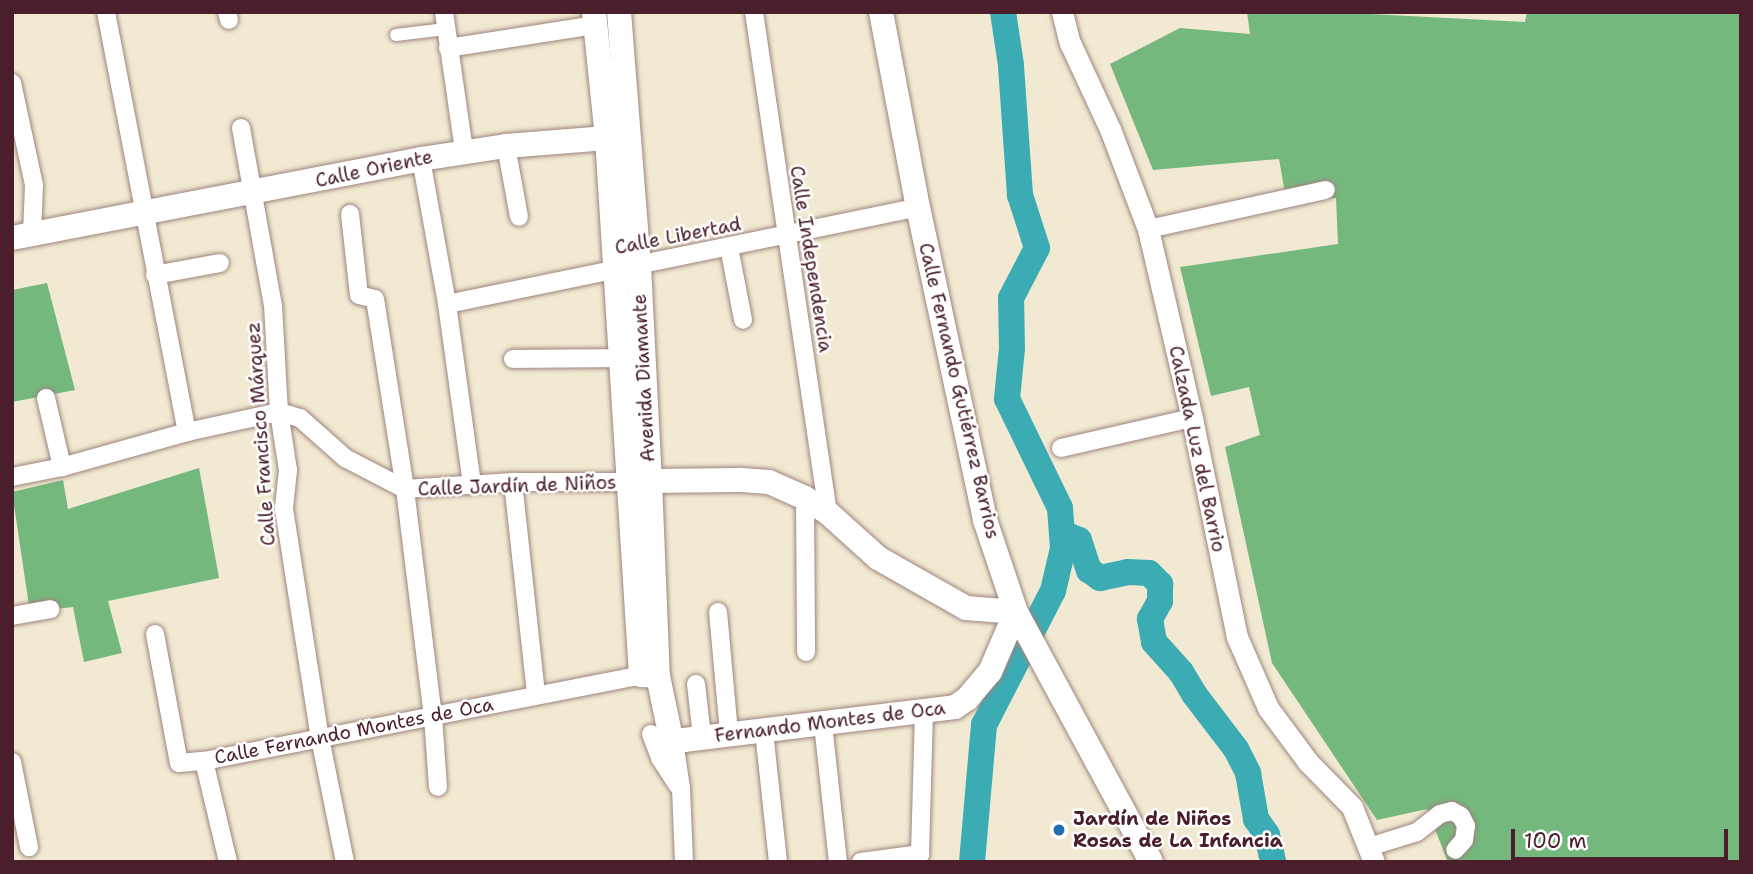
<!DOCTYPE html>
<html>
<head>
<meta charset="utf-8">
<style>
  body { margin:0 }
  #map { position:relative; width:1753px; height:874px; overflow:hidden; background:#f1e9d1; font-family:"Shantell Sans",sans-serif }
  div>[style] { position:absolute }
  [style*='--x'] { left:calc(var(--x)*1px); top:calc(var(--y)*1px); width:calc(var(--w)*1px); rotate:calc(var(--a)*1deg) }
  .forest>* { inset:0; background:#74b87d }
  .river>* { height:26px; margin:-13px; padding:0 13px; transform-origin:13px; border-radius:13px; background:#3bacb4 }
  .roads { filter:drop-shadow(0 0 2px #9e847e) drop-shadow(0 0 2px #9e847e) }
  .pedestrian>* { height:12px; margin:-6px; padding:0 6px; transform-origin:6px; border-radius:6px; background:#fff }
  .minor>* { height:18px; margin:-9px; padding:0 9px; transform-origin:9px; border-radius:9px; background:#fff }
  .tertiary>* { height:21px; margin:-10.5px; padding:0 10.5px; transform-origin:10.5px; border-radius:10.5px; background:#fff }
  .secondary>* { height:24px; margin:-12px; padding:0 12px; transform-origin:12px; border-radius:12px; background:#fff }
  .dots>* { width:19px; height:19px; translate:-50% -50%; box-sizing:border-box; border:4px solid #fff; border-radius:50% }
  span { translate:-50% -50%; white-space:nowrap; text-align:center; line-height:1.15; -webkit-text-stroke:5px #fff; paint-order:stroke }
  .street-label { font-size:19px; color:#4a1f2b }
  .poi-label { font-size:19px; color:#4a1f2b; font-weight:700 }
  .left { translate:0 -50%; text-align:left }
  .frame { position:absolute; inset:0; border:14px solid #4a1f2b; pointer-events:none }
  .scale { position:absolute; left:1511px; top:829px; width:217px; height:32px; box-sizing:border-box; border:4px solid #4a1f2b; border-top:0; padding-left:9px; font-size:21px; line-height:24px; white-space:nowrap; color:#4a1f2b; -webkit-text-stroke:5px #fff; paint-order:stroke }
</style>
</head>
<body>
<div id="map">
  <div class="forest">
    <i style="clip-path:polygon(1247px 12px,1332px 12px,1525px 22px,1527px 12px,1741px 12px,1741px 862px,1448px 862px,1427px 809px,1377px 820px,1272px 663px,1225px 447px,1260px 435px,1249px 387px,1211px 396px,1180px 267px,1338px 244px,1336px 198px,1287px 204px,1279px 159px,1153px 170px,1110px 64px,1180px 28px,1250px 34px)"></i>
    <i style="clip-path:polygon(47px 283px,75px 390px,12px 402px,12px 290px)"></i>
    <i style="clip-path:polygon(199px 468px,219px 578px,108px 601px,122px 653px,84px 662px,73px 607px,30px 612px,12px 492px,63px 480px,68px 509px)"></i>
  </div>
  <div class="river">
    <i style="--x:1062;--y:533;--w:18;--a:22"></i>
    <i style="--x:1079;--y:540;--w:32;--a:72"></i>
    <i style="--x:1089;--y:570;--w:14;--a:36"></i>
    <i style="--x:1100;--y:578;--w:29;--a:-12"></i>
    <i style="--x:1128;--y:572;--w:21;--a:3"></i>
    <i style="--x:1149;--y:573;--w:16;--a:45"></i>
    <i style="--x:1160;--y:584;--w:17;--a:90"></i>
    <i style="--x:1160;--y:601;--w:21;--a:119"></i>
    <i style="--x:1150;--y:619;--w:23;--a:80"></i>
    <i style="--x:1154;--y:642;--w:40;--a:48"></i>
    <i style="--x:1181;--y:672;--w:26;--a:59"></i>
    <i style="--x:1194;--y:694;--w:69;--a:52.6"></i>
    <i style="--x:1236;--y:749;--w:27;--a:63"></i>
    <i style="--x:1248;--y:773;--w:47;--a:80.1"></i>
    <i style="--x:1256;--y:819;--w:19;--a:55"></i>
    <i style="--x:1267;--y:835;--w:28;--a:77"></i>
    <i style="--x:972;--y:862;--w:138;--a:-85"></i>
    <i style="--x:984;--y:725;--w:151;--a:-62.8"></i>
    <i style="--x:1053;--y:591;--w:44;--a:-76.9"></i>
    <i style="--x:1063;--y:548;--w:40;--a:-94.3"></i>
    <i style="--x:1060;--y:508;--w:121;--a:-115.9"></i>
    <i style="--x:1007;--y:399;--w:51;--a:-84.4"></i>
    <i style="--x:1012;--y:348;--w:50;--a:-91.1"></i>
    <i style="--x:1011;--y:298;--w:56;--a:-62.5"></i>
    <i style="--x:1037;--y:248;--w:56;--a:-107.8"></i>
    <i style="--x:1020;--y:195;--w:130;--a:-94"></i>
    <i style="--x:1011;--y:65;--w:54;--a:-98.6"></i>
  </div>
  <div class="roads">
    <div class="pedestrian">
      <i style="--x:396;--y:35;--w:50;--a:-6.8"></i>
    </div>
    <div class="minor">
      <i style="--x:106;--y:12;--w:428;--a:79.1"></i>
      <i style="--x:227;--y:12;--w:8;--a:76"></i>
      <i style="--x:444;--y:12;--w:140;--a:81.8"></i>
      <i style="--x:754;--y:12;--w:506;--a:81.6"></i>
      <i style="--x:448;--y:48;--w:149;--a:-8.9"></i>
      <i style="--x:12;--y:83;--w:104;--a:77.8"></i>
      <i style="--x:34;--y:185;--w:50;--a:92.3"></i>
      <i style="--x:241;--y:128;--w:180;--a:79.8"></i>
      <i style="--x:273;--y:305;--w:107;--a:86.8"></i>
      <i style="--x:279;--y:412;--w:59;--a:81.2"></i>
      <i style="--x:288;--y:470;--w:39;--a:96"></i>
      <i style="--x:284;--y:509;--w:232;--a:81.1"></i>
      <i style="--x:320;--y:738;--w:126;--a:78.6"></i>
      <i style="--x:506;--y:146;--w:72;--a:79.6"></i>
      <i style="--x:421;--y:159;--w:147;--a:79.8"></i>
      <i style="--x:447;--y:304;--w:183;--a:82.1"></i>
      <i style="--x:350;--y:214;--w:81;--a:83.7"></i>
      <i style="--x:359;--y:295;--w:16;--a:14"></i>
      <i style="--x:375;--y:299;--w:192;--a:81"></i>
      <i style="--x:405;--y:489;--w:229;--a:83"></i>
      <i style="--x:433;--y:716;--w:71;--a:86"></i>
      <i style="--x:1148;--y:229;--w:182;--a:-12.4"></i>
      <i style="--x:729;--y:247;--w:74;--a:79.1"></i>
      <i style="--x:155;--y:275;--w:66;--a:-10.5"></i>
      <i style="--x:447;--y:304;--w:481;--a:-11.6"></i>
      <i style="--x:513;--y:359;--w:110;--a:-0.5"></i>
      <i style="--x:46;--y:398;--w:71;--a:76.9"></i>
      <i style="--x:1061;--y:448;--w:134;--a:-12.9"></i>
      <i style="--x:12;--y:477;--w:51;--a:-11.3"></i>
      <i style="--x:62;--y:467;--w:130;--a:-15.6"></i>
      <i style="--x:187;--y:432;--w:94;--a:-12.3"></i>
      <i style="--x:279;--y:412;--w:22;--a:16"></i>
      <i style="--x:300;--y:418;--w:60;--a:41.6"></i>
      <i style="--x:345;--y:458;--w:68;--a:27.3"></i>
      <i style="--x:405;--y:489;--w:108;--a:-3.7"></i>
      <i style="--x:513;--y:482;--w:118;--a:0"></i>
      <i style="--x:513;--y:482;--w:214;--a:83.8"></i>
      <i style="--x:805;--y:498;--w:154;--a:89.6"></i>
      <i style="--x:718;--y:612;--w:121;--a:84.8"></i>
      <i style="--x:12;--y:616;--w:39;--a:-10"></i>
      <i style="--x:155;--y:634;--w:131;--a:79.5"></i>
      <i style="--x:179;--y:763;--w:25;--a:-5"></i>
      <i style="--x:204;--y:761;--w:445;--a:-11.1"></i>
      <i style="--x:696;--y:684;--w:53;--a:83.5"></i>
      <i style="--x:823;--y:724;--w:139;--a:83.8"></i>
      <i style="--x:764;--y:731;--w:132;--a:83.9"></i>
      <i style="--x:651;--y:734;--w:26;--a:69"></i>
      <i style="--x:660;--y:758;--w:33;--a:57"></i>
      <i style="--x:674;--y:741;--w:48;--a:81.5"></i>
      <i style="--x:681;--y:788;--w:74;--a:87.7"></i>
      <i style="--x:204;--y:761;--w:104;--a:76.6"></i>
      <i style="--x:12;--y:762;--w:87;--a:78.7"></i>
      <i style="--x:1369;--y:847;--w:50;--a:-17.4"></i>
      <i style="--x:1417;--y:832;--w:29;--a:-38"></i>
      <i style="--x:1440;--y:814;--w:12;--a:-14"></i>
      <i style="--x:1452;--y:811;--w:10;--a:29"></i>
      <i style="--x:1461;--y:816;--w:11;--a:63"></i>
      <i style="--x:1466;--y:826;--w:14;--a:98"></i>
      <i style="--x:1464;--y:840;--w:13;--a:132"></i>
      <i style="--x:861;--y:862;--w:60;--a:-7.7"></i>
      <i style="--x:920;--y:854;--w:141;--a:-88.4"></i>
    </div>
    <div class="tertiary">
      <i style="--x:1062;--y:12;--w:32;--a:76"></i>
      <i style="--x:1070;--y:43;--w:95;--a:65.1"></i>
      <i style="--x:1110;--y:129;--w:107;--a:69.2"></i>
      <i style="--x:1148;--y:229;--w:194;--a:76.9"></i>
      <i style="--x:1192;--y:418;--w:224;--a:78.4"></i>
      <i style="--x:1237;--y:637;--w:77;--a:66.4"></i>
      <i style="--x:1268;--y:708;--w:67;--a:53.5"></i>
      <i style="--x:1308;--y:762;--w:63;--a:45.6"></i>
      <i style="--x:1352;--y:807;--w:59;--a:68.2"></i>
    </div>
    <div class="secondary">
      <i style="--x:594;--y:12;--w:127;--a:84.1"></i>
      <i style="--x:607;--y:138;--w:538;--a:86.38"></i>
      <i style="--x:641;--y:675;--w:17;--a:3"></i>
      <i style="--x:619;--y:12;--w:255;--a:85.5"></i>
      <i style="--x:639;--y:266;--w:215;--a:87.1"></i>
      <i style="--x:650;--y:481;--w:195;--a:87.7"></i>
      <i style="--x:658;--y:676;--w:63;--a:78.2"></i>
      <i style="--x:671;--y:738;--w:4;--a:45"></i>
      <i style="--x:674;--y:741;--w:10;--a:-6"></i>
      <i style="--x:684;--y:740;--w:273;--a:-6.9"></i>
      <i style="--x:955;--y:707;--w:14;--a:-34"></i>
      <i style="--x:967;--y:699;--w:35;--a:-50"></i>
      <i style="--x:990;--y:672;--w:65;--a:-66.6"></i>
      <i style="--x:1016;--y:612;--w:50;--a:-175.4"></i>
      <i style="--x:966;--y:608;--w:101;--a:-150.4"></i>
      <i style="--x:878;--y:558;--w:67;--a:-138"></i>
      <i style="--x:828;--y:513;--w:27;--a:-147"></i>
      <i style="--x:805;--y:498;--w:39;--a:-156"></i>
      <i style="--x:769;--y:482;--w:31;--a:-176"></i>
      <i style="--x:738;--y:480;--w:88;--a:179.3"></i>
      <i style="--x:650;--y:481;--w:19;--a:177"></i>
      <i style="--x:881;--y:12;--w:198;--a:79.3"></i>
      <i style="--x:918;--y:207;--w:320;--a:77.9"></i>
      <i style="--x:985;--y:520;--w:97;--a:71.4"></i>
      <i style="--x:1016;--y:612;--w:284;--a:61.6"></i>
      <i style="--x:12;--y:238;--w:417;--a:-10.9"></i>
      <i style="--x:421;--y:159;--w:86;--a:-8.7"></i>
      <i style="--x:506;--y:146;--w:101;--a:-4.5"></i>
    </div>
  </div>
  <div class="dots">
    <i style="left:1059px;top:830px;background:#1f6fb2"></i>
  </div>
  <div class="street-label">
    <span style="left:374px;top:169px;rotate:-12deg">Calle Oriente</span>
    <span style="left:678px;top:236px;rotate:-11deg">Calle Libertad</span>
    <span style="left:811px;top:259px;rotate:81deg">Calle Independencia</span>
    <span style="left:644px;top:378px;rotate:-93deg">Avenida Diamante</span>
    <span style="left:959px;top:391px;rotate:77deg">Calle Fernando Gutiérrez Barrios</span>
    <span style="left:261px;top:434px;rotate:-94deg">Calle Francisco Márquez</span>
    <span style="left:1197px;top:449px;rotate:78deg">Calzada Luz del Barrio</span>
    <span style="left:517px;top:486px;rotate:-2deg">Calle Jardín de Niños</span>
    <span style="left:830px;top:722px;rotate:-7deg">Fernando Montes de Oca</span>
    <span style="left:354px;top:731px;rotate:-11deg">Calle Fernando Montes de Oca</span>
  </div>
  <div class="poi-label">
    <span class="left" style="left:1073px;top:830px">Jardín de Niños<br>Rosas de La Infancia</span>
  </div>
  <div class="frame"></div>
  <div class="scale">100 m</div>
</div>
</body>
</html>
